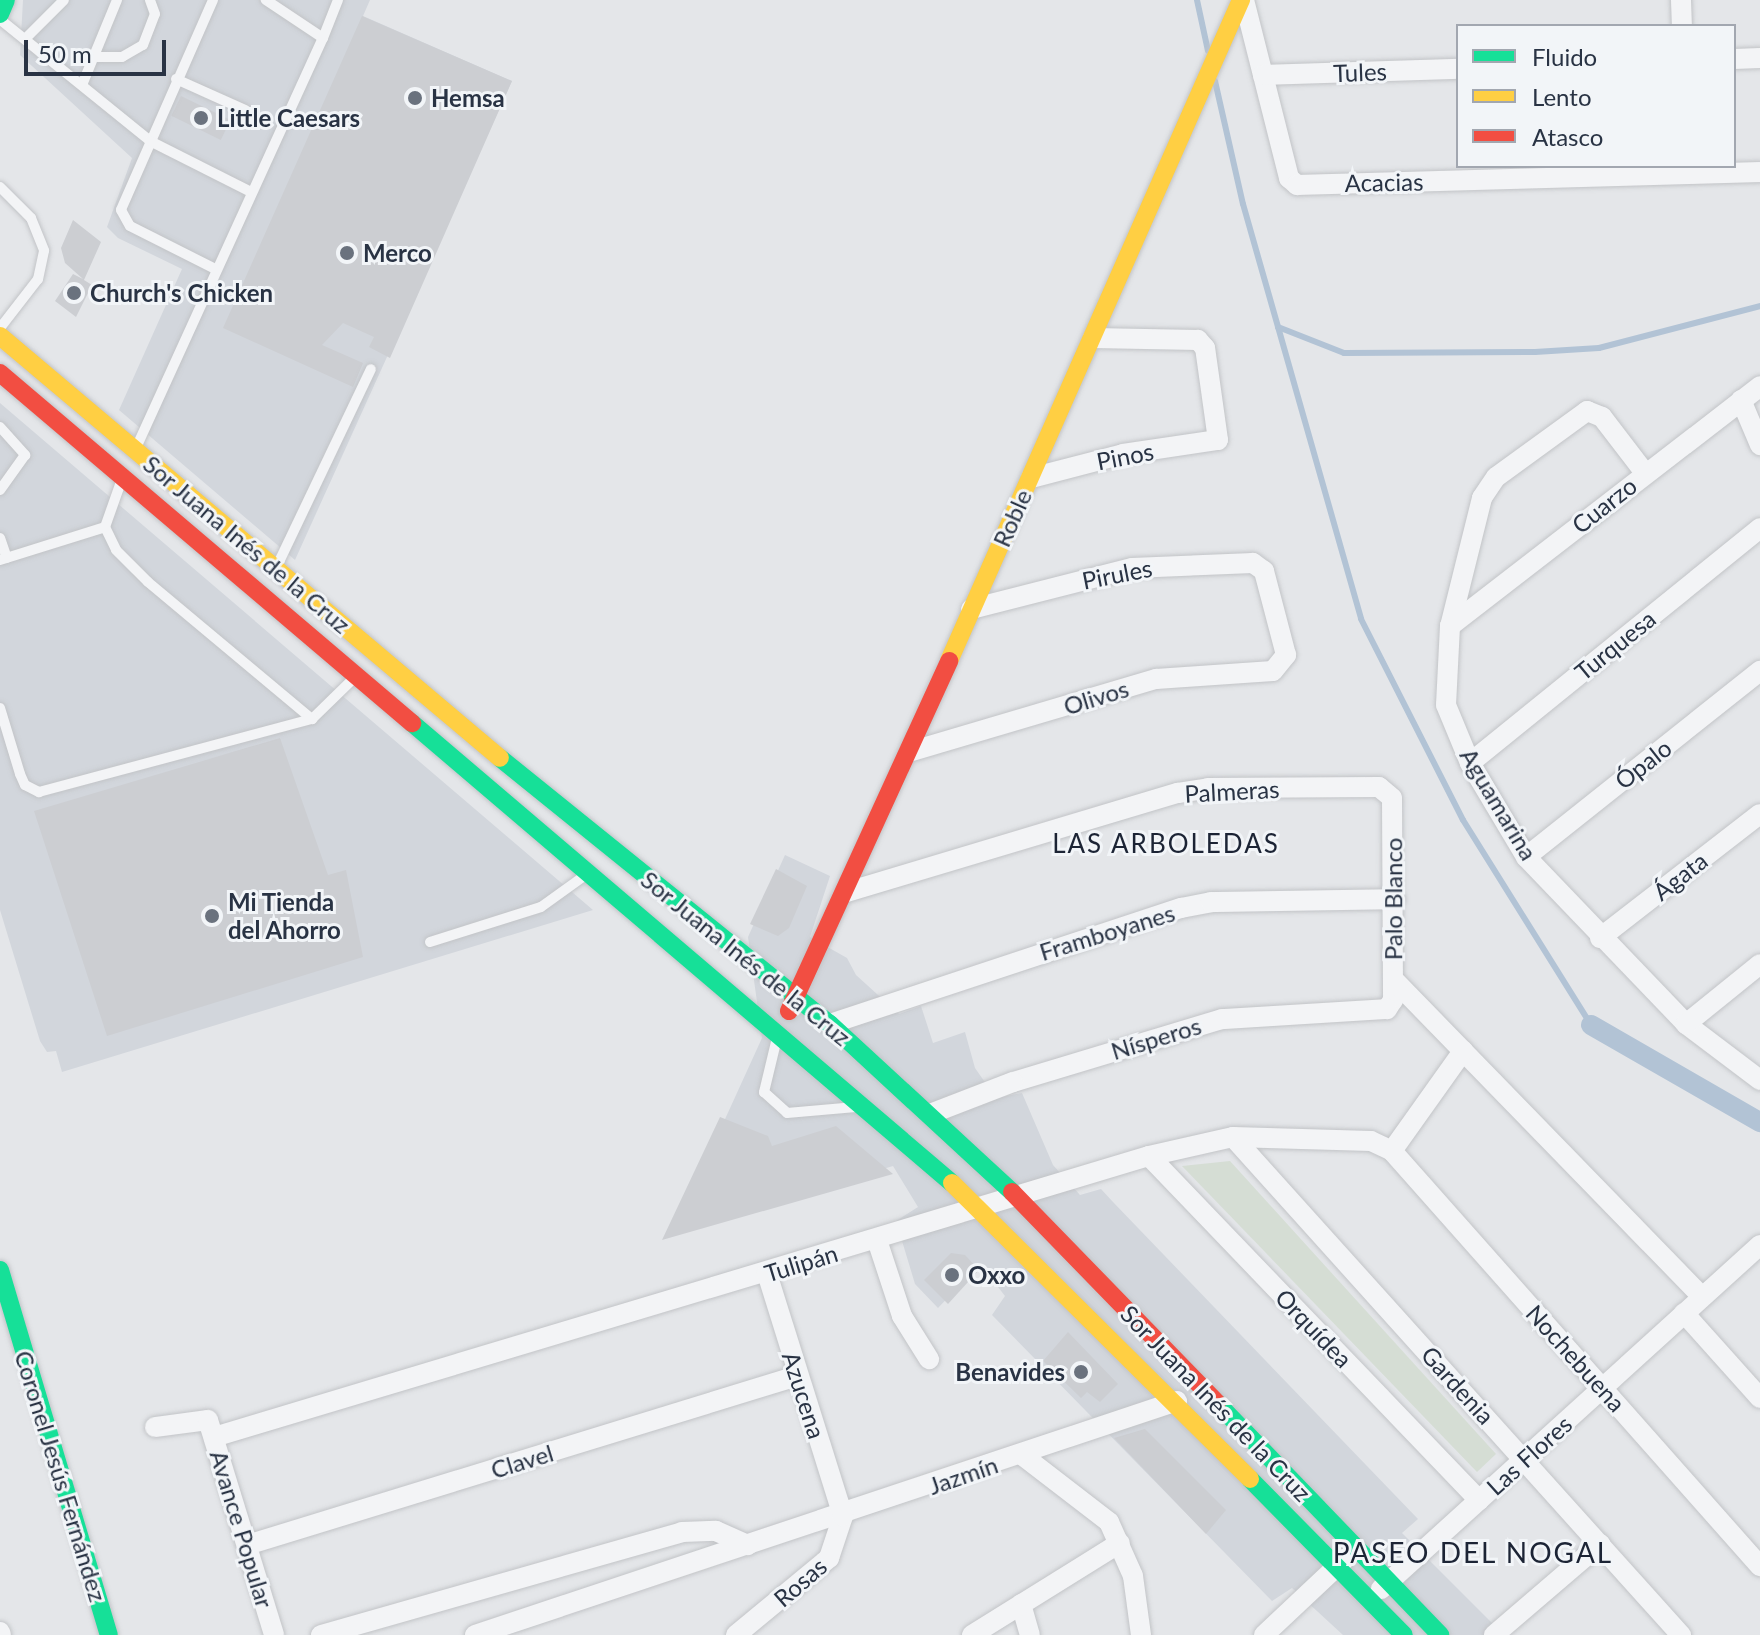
<!DOCTYPE html>
<html>
<head>
<meta charset="utf-8">
<style>
  body { margin:0 }
  #map { position:relative; width:1760px; height:1635px; overflow:hidden; background:#e4e6e9; font-family:Lato,sans-serif }
  div>[style] { position:absolute }
  [style*='--x'] { left:calc(var(--x)*1px); top:calc(var(--y)*1px); width:calc(var(--w)*1px); rotate:calc(var(--a)*1deg) }
  .built>* { inset:0; background:#d2d6dc }
  .green>* { inset:0; background:#d5ddd4 }
  .stream>* { height:6px; margin:-3px; padding:0 3px; transform-origin:3px; border-radius:3px; background:#b2c3d5 }
  .canal>* { height:20px; margin:-10px; padding:0 10px; transform-origin:10px; border-radius:10px; background:#b2c3d5 }
  .building>* { inset:0; background:#ccced2; transform-origin:0 0 }
  .roads { filter:drop-shadow(0 0 2px #c2c4c7) drop-shadow(0 0 2px #c2c4c7) }
  .lane>* { height:10px; margin:-5px; padding:0 5px; transform-origin:5px; border-radius:5px; background:#f3f4f6 }
  .street>* { height:20px; margin:-10px; padding:0 10px; transform-origin:10px; border-radius:10px; background:#f3f4f6 }
  .fast>* { height:18px; margin:-9px; padding:0 9px; transform-origin:9px; border-radius:9px; background:#16e098 }
  .slow>* { height:18px; margin:-9px; padding:0 9px; transform-origin:9px; border-radius:9px; background:#ffcf43 }
  .jam>* { height:18px; margin:-9px; padding:0 9px; transform-origin:9px; border-radius:9px; background:#f24e42 }
  .dots>* { width:22px; height:22px; translate:-50% -50%; box-sizing:border-box; border:4px solid #f2f5f8; border-radius:50% }
  span { translate:-50% -50%; white-space:nowrap; text-align:center; line-height:1.15; -webkit-text-stroke:6px #f2f5f8; paint-order:stroke }
  .street-label { font-size:24px; color:#293344 }
  .poi-label { font-size:24px; color:#293344; font-weight:700 }
  .left { translate:0 -50%; text-align:left }
  .right { translate:-100% -50%; text-align:right }
  .neighbourhood-label { font-size:26px; color:#1c2435; letter-spacing:2px }
  .quarter-label { font-size:28px; color:#1c2435; letter-spacing:2px }
  .legend { position:absolute; left:1456px; top:24px; width:280px; height:144px; box-sizing:border-box; background:#f2f5f8; border:2px solid #a2a7b0; margin:0; padding:10px 14px; list-style:none; font-size:24px; color:#293344 }
  .legend li { display:flex; align-items:center; gap:16px; height:40px }
  .legend b { width:40px; border:2px solid #a2a7b0 }
  .scale { position:absolute; left:24px; top:40px; width:142px; height:36px; box-sizing:border-box; border:4px solid #293344; border-top:0; padding-left:10px; font-size:24px; line-height:28px; white-space:nowrap; color:#293344; -webkit-text-stroke:6px #f2f5f8; paint-order:stroke }
</style>
</head>
<body>
<div id="map">
  <div class="built">
    <i style="clip-path:polygon(23px 0,370px 0,363px 16px,512px 81px,295px 560px,119px 410px,182px 269px,118px 238px,107px 227px,132px 158px,20px 55px)"></i>
    <i style="clip-path:polygon(0 403px,593px 910px,62px 1072px,56px 1051px,47px 1052px,40px 1041px,0 910px)"></i>
    <i style="clip-path:polygon(785px 855px,830px 876px,810px 937px,847px 958px,856px 975px,899px 1014px,921px 1006px,933px 1043px,965px 1032px,975px 1068px,996px 1098px,1022px 1093px,1053px 1165px,1080px 1195px,1101px 1189px,1113px 1202px,1418px 1519px,1402px 1533px,1504px 1635px,1343px 1635px,1292px 1588px,1272px 1601px,992px 1315px,1005px 1296px,980px 1264px,938px 1308px,915px 1284px,896px 1221px,918px 1207px,893px 1166px,674px 1231px,762px 1038px,748px 937px)"></i>
  </div>
  <div class="green">
    <i style="clip-path:polygon(1230px 1161px,1496px 1454px,1477px 1472px,1182px 1166px)"></i>
  </div>
  <div class="stream">
    <i style="--x:1197;--y:0;--w:52;--a:77.8"></i>
    <i style="--x:1215;--y:81;--w:126;--a:77.2"></i>
    <i style="--x:1243;--y:204;--w:431;--a:74.1"></i>
    <i style="--x:1361;--y:619;--w:225;--a:63.1"></i>
    <i style="--x:1463;--y:820;--w:242;--a:58"></i>
    <i style="--x:1278;--y:327;--w:71;--a:21.5"></i>
    <i style="--x:1344;--y:353;--w:191;--a:-0.3"></i>
    <i style="--x:1535;--y:352;--w:64;--a:-3.6"></i>
    <i style="--x:1599;--y:348;--w:166;--a:-14.6"></i>
  </div>
  <div class="canal">
    <i style="--x:1591;--y:1025;--w:195;--a:29.9"></i>
  </div>
  <div class="building">
    <i style="clip-path:polygon(362px 16px,512px 81px,390px 358px,369px 347px,374px 337px,343px 323px,322px 345px,363px 363px,353px 387px,223px 328px)"></i>
    <i style="left:181px;top:96px;width:55px;height:22px;rotate:26deg"></i>
    <i style="clip-path:polygon(73px 220px,101px 242px,84px 280px,92px 285px,76px 317px,55px 301px,73px 274px,83px 279px,65px 263px,61px 248px)"></i>
    <i style="clip-path:polygon(280px 738px,328px 875px,346px 870px,363px 957px,107px 1036px,34px 811px)"></i>
    <i style="clip-path:polygon(776px 869px,807px 886px,789px 928px,778px 936px,750px 924px)"></i>
    <i style="clip-path:polygon(720px 1117px,768px 1136px,772px 1146px,836px 1126px,893px 1174px,662px 1240px)"></i>
    <i style="clip-path:polygon(951px 1253px,965px 1255px,979px 1270px,948px 1304px,924px 1280px)"></i>
    <i style="clip-path:polygon(1068px 1332px,1118px 1384px,1100px 1402px,1087px 1392px,1081px 1398px,1043px 1361px)"></i>
    <i style="clip-path:polygon(1145px 1429px,1226px 1510px,1206px 1534px,1114px 1438px)"></i>
  </div>
  <div class="roads">
    <div class="lane">
      <i style="--x:213;--y:0;--w:229;--a:113.7"></i>
      <i style="--x:121;--y:210;--w:18;--a:61"></i>
      <i style="--x:130;--y:226;--w:95;--a:26.8"></i>
      <i style="--x:2;--y:21;--w:191;--a:39"></i>
      <i style="--x:150;--y:141;--w:111;--a:26.8"></i>
      <i style="--x:323;--y:38;--w:41;--a:-68.5"></i>
      <i style="--x:25;--y:39;--w:55;--a:-45"></i>
      <i style="--x:94;--y:57;--w:28;--a:0"></i>
      <i style="--x:122;--y:57;--w:24;--a:-30"></i>
      <i style="--x:143;--y:45;--w:33;--a:-69"></i>
      <i style="--x:155;--y:14;--w:15;--a:-110"></i>
      <i style="--x:176;--y:79;--w:76;--a:24.2"></i>
      <i style="--x:82;--y:85;--w:92;--a:-67.6"></i>
      <i style="--x:0;--y:187;--w:44;--a:45"></i>
      <i style="--x:31;--y:218;--w:35;--a:68"></i>
      <i style="--x:44;--y:251;--w:29;--a:102"></i>
      <i style="--x:38;--y:279;--w:62;--a:127.8"></i>
      <i style="--x:0;--y:427;--w:38;--a:48"></i>
      <i style="--x:25;--y:455;--w:43;--a:125.5"></i>
      <i style="--x:136;--y:448;--w:451;--a:-65.5"></i>
      <i style="--x:323;--y:38;--w:69;--a:-146.3"></i>
      <i style="--x:122;--y:479;--w:51;--a:109.5"></i>
      <i style="--x:105;--y:527;--w:25;--a:64"></i>
      <i style="--x:116;--y:550;--w:45;--a:45"></i>
      <i style="--x:148;--y:582;--w:214;--a:39.9"></i>
      <i style="--x:312;--y:719;--w:60;--a:-44.3"></i>
      <i style="--x:0;--y:538;--w:21;--a:71"></i>
      <i style="--x:0;--y:560;--w:110;--a:-17.4"></i>
      <i style="--x:277;--y:566;--w:218;--a:-64.5"></i>
      <i style="--x:0;--y:708;--w:69;--a:73.1"></i>
      <i style="--x:20;--y:774;--w:12;--a:66"></i>
      <i style="--x:25;--y:785;--w:16;--a:27"></i>
      <i style="--x:39;--y:792;--w:283;--a:-15"></i>
      <i style="--x:430;--y:942;--w:116;--a:-17.5"></i>
      <i style="--x:541;--y:907;--w:57;--a:-35.7"></i>
      <i style="--x:777;--y:1038;--w:56;--a:103.5"></i>
      <i style="--x:764;--y:1092;--w:31;--a:42"></i>
      <i style="--x:787;--y:1113;--w:69;--a:-5"></i>
    </div>
    <div class="street">
      <i style="--x:1244;--y:0;--w:184;--a:75.8"></i>
      <i style="--x:1289;--y:178;--w:11;--a:41"></i>
      <i style="--x:1297;--y:185;--w:463;--a:-1.6"></i>
      <i style="--x:1681;--y:0;--w:26;--a:88"></i>
      <i style="--x:1734;--y:59;--w:26;--a:-2"></i>
      <i style="--x:1263;--y:75;--w:195;--a:-1.8"></i>
      <i style="--x:1741;--y:400;--w:49;--a:67.1"></i>
      <i style="--x:1645;--y:473;--w:71;--a:-127.5"></i>
      <i style="--x:1602;--y:417;--w:16;--a:-158"></i>
      <i style="--x:1587;--y:411;--w:112;--a:144"></i>
      <i style="--x:1496;--y:477;--w:25;--a:124"></i>
      <i style="--x:1482;--y:498;--w:132;--a:104"></i>
      <i style="--x:1450;--y:626;--w:79;--a:92.9"></i>
      <i style="--x:1446;--y:705;--w:63;--a:67.5"></i>
      <i style="--x:1470;--y:763;--w:109;--a:59.2"></i>
      <i style="--x:1526;--y:857;--w:231;--a:46.2"></i>
      <i style="--x:1686;--y:1024;--w:93;--a:37.1"></i>
      <i style="--x:1031;--y:478;--w:95;--a:-14.6"></i>
      <i style="--x:1123;--y:454;--w:96;--a:-8.4"></i>
      <i style="--x:1218;--y:440;--w:93;--a:-98"></i>
      <i style="--x:1205;--y:348;--w:11;--a:-131"></i>
      <i style="--x:1198;--y:340;--w:105;--a:-178.9"></i>
      <i style="--x:1450;--y:626;--w:392;--a:-37.7"></i>
      <i style="--x:909;--y:752;--w:258;--a:-16.5"></i>
      <i style="--x:1156;--y:679;--w:117;--a:-3.9"></i>
      <i style="--x:1273;--y:671;--w:21;--a:-51"></i>
      <i style="--x:1286;--y:655;--w:87;--a:-104.7"></i>
      <i style="--x:1264;--y:571;--w:14;--a:-144"></i>
      <i style="--x:1253;--y:563;--w:121;--a:177.6"></i>
      <i style="--x:1132;--y:568;--w:166;--a:165.7"></i>
      <i style="--x:1470;--y:763;--w:373;--a:-39"></i>
      <i style="--x:1526;--y:857;--w:299;--a:-38.5"></i>
      <i style="--x:847;--y:892;--w:345;--a:-16.7"></i>
      <i style="--x:1178;--y:793;--w:30;--a:-9"></i>
      <i style="--x:1208;--y:788;--w:171;--a:-0.3"></i>
      <i style="--x:1379;--y:787;--w:17;--a:40"></i>
      <i style="--x:1392;--y:798;--w:202;--a:89.7"></i>
      <i style="--x:1393;--y:1000;--w:11;--a:124"></i>
      <i style="--x:1387;--y:1009;--w:165;--a:176.5"></i>
      <i style="--x:1222;--y:1019;--w:218;--a:163.2"></i>
      <i style="--x:1013;--y:1082;--w:89;--a:158.9"></i>
      <i style="--x:1600;--y:938;--w:202;--a:-37.8"></i>
      <i style="--x:1394;--y:980;--w:442;--a:45.8"></i>
      <i style="--x:830;--y:1024;--w:370;--a:-18.3"></i>
      <i style="--x:1181;--y:908;--w:31;--a:-11"></i>
      <i style="--x:1211;--y:902;--w:184;--a:-0.9"></i>
      <i style="--x:1686;--y:1024;--w:95;--a:-39"></i>
      <i style="--x:1233;--y:1137;--w:670;--a:48.03"></i>
      <i style="--x:1392;--y:1151;--w:123;--a:-54.6"></i>
      <i style="--x:1149;--y:1156;--w:477;--a:46.2"></i>
      <i style="--x:877;--y:1240;--w:80;--a:71.8"></i>
      <i style="--x:902;--y:1316;--w:51;--a:57.9"></i>
      <i style="--x:1684;--y:1313;--w:114;--a:48.2"></i>
      <i style="--x:155;--y:1427;--w:53;--a:-7.5"></i>
      <i style="--x:208;--y:1420;--w:225;--a:72.9"></i>
      <i style="--x:214;--y:1437;--w:976;--a:-16.73"></i>
      <i style="--x:1149;--y:1156;--w:86;--a:-12.7"></i>
      <i style="--x:1233;--y:1137;--w:138;--a:1.7"></i>
      <i style="--x:1371;--y:1141;--w:23;--a:25"></i>
      <i style="--x:1392;--y:1151;--w:555;--a:48.44"></i>
      <i style="--x:1022;--y:1455;--w:110;--a:37.6"></i>
      <i style="--x:1109;--y:1522;--w:59;--a:66"></i>
      <i style="--x:1133;--y:1576;--w:60;--a:82.3"></i>
      <i style="--x:247;--y:1545;--w:575;--a:-17.08"></i>
      <i style="--x:1381;--y:1589;--w:512;--a:-42.23"></i>
      <i style="--x:1021;--y:1604;--w:32;--a:74"></i>
      <i style="--x:0;--y:1632;--w:3;--a:72"></i>
      <i style="--x:321;--y:1635;--w:375;--a:-15.9"></i>
      <i style="--x:682;--y:1532;--w:34;--a:-2"></i>
      <i style="--x:716;--y:1531;--w:35;--a:24"></i>
      <i style="--x:475;--y:1635;--w:740;--a:-18.43"></i>
      <i style="--x:736;--y:1635;--w:121;--a:-39.6"></i>
      <i style="--x:829;--y:1558;--w:44;--a:-71.6"></i>
      <i style="--x:843;--y:1516;--w:255;--a:-107.4"></i>
      <i style="--x:972;--y:1635;--w:174;--a:-31.9"></i>
      <i style="--x:1264;--y:1635;--w:112;--a:-43.2"></i>
      <i style="--x:1494;--y:1635;--w:140;--a:-40.6"></i>
    </div>
    <div class="fast">
      <i style="--x:0;--y:14;--w:15;--a:-67"></i>
      <i style="--x:412;--y:723;--w:709;--a:40.43"></i>
      <i style="--x:500;--y:758;--w:424;--a:38.9"></i>
      <i style="--x:830;--y:1024;--w:248;--a:42.7"></i>
      <i style="--x:0;--y:1270;--w:381;--a:73.4"></i>
      <i style="--x:1217;--y:1403;--w:322;--a:46.1"></i>
      <i style="--x:1250;--y:1479;--w:219;--a:45.4"></i>
    </div>
    <div class="slow">
      <i style="--x:0;--y:336;--w:654;--a:40.16"></i>
      <i style="--x:949;--y:661;--w:723;--a:-66.17"></i>
      <i style="--x:952;--y:1183;--w:420;--a:44.8"></i>
    </div>
    <div class="jam">
      <i style="--x:0;--y:373;--w:541;--a:40.35"></i>
      <i style="--x:789;--y:1011;--w:385;--a:-65.4"></i>
      <i style="--x:1012;--y:1192;--w:294;--a:45.8"></i>
    </div>
  </div>
  <div class="dots">
    <i style="left:415px;top:98px;background:#6a727e"></i>
    <i style="left:201px;top:118px;background:#6a727e"></i>
    <i style="left:347px;top:253px;background:#6a727e"></i>
    <i style="left:74px;top:293px;background:#6a727e"></i>
    <i style="left:212px;top:916px;background:#6a727e"></i>
    <i style="left:952px;top:1275px;background:#6a727e"></i>
    <i style="left:1081px;top:1372px;background:#6a727e"></i>
  </div>
  <div class="street-label">
    <span style="left:1360px;top:72px;rotate:-2deg">Tules</span>
    <span style="left:1384px;top:182px;rotate:-1deg">Acacias</span>
    <span style="left:1125px;top:456px;rotate:-11deg">Pinos</span>
    <span style="left:1604px;top:505px;rotate:-38deg">Cuarzo</span>
    <span style="left:1012px;top:518px;rotate:-66deg">Roble</span>
    <span style="left:247px;top:544px;rotate:40deg">Sor Juana Inés de la Cruz</span>
    <span style="left:1117px;top:574px;rotate:-11deg">Pirules</span>
    <span style="left:1615px;top:645px;rotate:-39deg">Turquesa</span>
    <span style="left:1096px;top:697px;rotate:-17deg">Olivos</span>
    <span style="left:1643px;top:764px;rotate:-38deg">Ópalo</span>
    <span style="left:1232px;top:791px;rotate:-3deg">Palmeras</span>
    <span style="left:1499px;top:804px;rotate:59deg">Aguamarina</span>
    <span style="left:1680px;top:876px;rotate:-38deg">Ágata</span>
    <span style="left:1393px;top:899px;rotate:-90deg">Palo Blanco</span>
    <span style="left:1107px;top:932px;rotate:-17deg">Framboyanes</span>
    <span style="left:746px;top:958px;rotate:39deg">Sor Juana Inés de la Cruz</span>
    <span style="left:1156px;top:1038px;rotate:-17deg">Nísperos</span>
    <span style="left:801px;top:1263px;rotate:-17deg">Tulipán</span>
    <span style="left:1314px;top:1328px;rotate:46deg">Orquídea</span>
    <span style="left:1576px;top:1358px;rotate:48deg">Nochebuena</span>
    <span style="left:1458px;top:1385px;rotate:48deg">Gardenia</span>
    <span style="left:804px;top:1395px;rotate:72deg">Azucena</span>
    <span style="left:1216px;top:1403px;rotate:46deg">Sor Juana Inés de la Cruz</span>
    <span style="left:1529px;top:1455px;rotate:-42deg">Las Flores</span>
    <span style="left:522px;top:1461px;rotate:-17deg">Clavel</span>
    <span style="left:963px;top:1475px;rotate:-19deg">Jazmín</span>
    <span style="left:61px;top:1476px;rotate:73deg">Coronel Jesús Fernández</span>
    <span style="left:242px;top:1529px;rotate:73deg">Avance Popular</span>
    <span style="left:800px;top:1582px;rotate:-41deg">Rosas</span>
  </div>
  <div class="poi-label">
    <span class="left" style="left:431px;top:98px">Hemsa</span>
    <span class="left" style="left:217px;top:118px">Little Caesars</span>
    <span class="left" style="left:363px;top:253px">Merco</span>
    <span class="left" style="left:90px;top:293px">Church's Chicken</span>
    <span class="left" style="left:228px;top:916px">Mi Tienda<br>del Ahorro</span>
    <span class="left" style="left:968px;top:1275px">Oxxo</span>
    <span class="right" style="left:1065px;top:1372px">Benavides</span>
  </div>
  <div class="neighbourhood-label">
    <span style="left:1166px;top:844px">LAS ARBOLEDAS</span>
  </div>
  <div class="quarter-label">
    <span style="left:1473px;top:1552px">PASEO DEL NOGAL</span>
  </div>
  <ul class="legend">
  <li><b style="height:10px;background:#16e098"></b>Fluido</li>
  <li><b style="height:10px;background:#ffcf43"></b>Lento</li>
  <li><b style="height:10px;background:#f24e42"></b>Atasco</li>
  </ul>
  <div class="scale">50 m</div>
</div>
</body>
</html>
